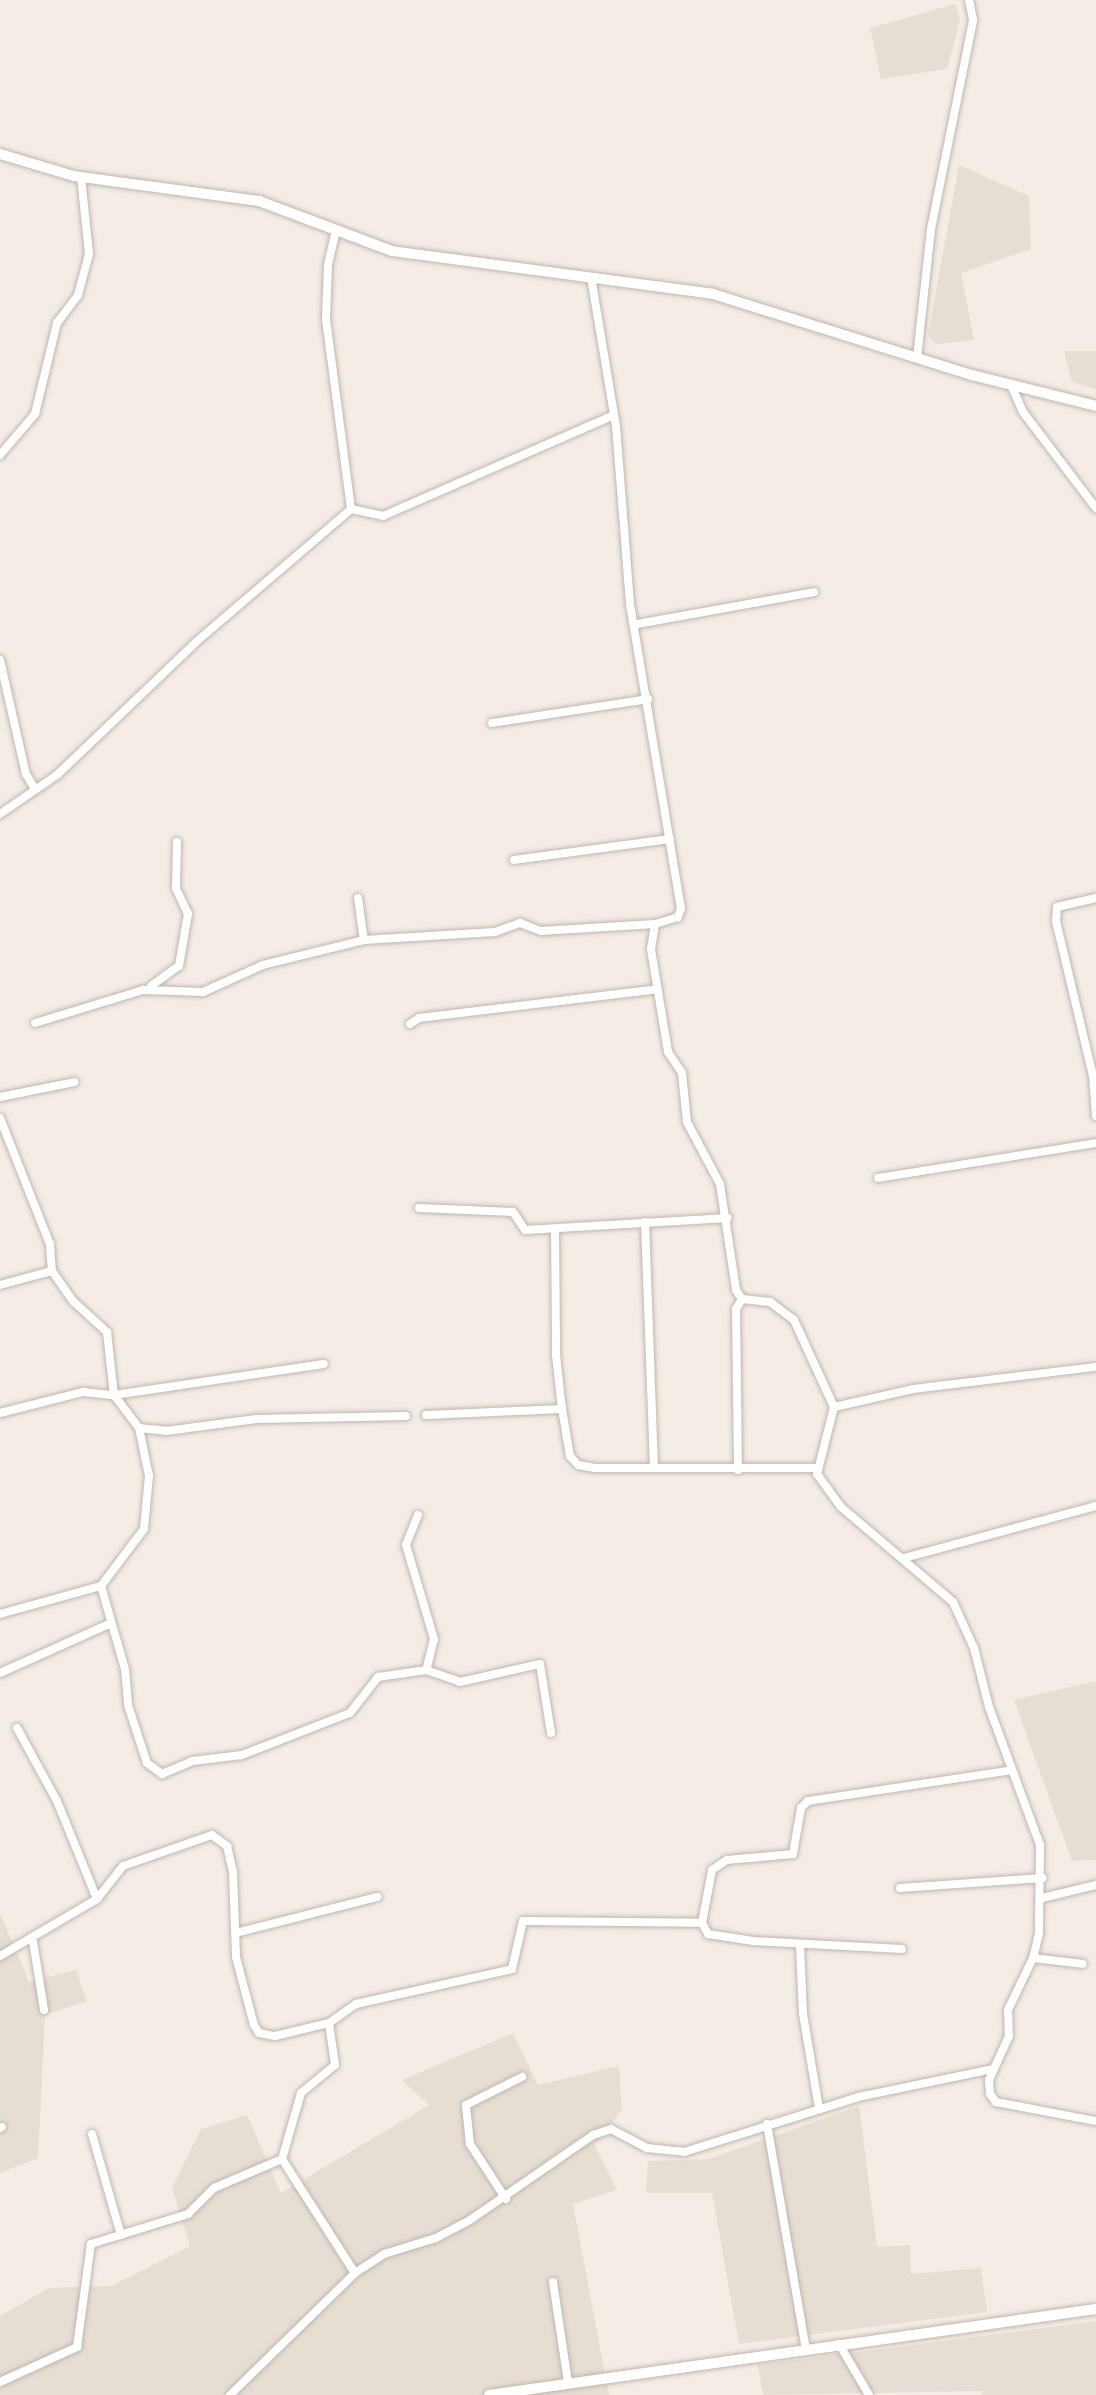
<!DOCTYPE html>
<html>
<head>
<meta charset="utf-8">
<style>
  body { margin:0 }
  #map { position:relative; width:1096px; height:2395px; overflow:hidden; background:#f3ede6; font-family:"Titillium Web",sans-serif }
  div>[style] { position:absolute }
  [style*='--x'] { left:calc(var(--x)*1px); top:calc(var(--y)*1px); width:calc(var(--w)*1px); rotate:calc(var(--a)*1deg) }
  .residential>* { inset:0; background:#e6ded4 }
  .roads { filter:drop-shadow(0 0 2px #c1b6ac) drop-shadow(0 0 2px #c1b6ac) }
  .minor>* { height:8px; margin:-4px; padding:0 4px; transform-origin:4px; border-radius:4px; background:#fff }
  .tertiary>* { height:10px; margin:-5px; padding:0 5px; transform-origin:5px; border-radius:5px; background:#fff }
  span { translate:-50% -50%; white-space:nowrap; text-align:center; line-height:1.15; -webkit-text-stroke:8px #fff; paint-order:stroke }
</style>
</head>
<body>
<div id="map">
  <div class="residential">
    <i style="clip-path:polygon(955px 4px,960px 20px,947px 69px,881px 79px,870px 28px)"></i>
    <i style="clip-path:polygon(959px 165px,1029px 196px,1031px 249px,961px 273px,974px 340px,936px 344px,928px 335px)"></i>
    <i style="clip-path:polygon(1064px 351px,1096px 351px,1096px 389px,1072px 382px)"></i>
    <i style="clip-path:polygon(1096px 1681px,1096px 1860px,1072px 1861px,1014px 1700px)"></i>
    <i style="clip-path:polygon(0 1913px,29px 1982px,76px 1970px,87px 2001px,45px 2015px,38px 2158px,0 2173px)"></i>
    <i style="clip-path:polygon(513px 2033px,538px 2085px,619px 2066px,622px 2109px,595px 2146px,617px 2190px,573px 2204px,609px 2395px,0 2395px,0 2316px,49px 2288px,111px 2286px,190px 2246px,172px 2188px,201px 2129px,247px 2115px,281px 2193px,429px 2105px,402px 2080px)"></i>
    <i style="clip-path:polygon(859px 2106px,877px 2247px,910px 2245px,911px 2274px,981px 2268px,987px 2312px,739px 2344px,712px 2193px,646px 2193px,648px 2161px,709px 2159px)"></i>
    <i style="clip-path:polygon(1096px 2321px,1096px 2395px,982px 2395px,981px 2391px,763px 2395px,758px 2365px)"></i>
  </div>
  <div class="roads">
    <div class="minor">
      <i style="--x:336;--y:230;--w:37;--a:103"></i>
      <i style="--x:328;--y:266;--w:53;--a:92.2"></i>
      <i style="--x:326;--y:319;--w:192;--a:82.5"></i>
      <i style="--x:591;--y:277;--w:151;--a:80.5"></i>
      <i style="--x:616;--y:426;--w:179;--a:85.5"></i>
      <i style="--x:630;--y:604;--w:309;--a:80.5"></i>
      <i style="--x:681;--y:909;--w:9;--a:111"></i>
      <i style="--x:678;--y:917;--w:24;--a:163"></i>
      <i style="--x:655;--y:924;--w:25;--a:99"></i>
      <i style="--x:651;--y:949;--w:104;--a:80.6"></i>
      <i style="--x:668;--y:1052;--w:25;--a:56"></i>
      <i style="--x:682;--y:1073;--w:49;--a:84.2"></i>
      <i style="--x:687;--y:1122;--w:70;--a:62"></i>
      <i style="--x:720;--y:1184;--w:107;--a:81.4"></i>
      <i style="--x:736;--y:1290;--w:11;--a:56"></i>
      <i style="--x:742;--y:1299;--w:28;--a:6"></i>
      <i style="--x:770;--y:1302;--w:30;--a:37"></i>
      <i style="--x:794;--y:1320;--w:96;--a:65.3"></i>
      <i style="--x:834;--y:1407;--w:69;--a:104.2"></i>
      <i style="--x:817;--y:1474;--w:41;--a:54"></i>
      <i style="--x:841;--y:1507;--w:147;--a:40.3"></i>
      <i style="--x:953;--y:1602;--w:51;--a:65.5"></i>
      <i style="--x:974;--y:1648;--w:61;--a:75.7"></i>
      <i style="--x:989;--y:1707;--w:147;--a:69.7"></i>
      <i style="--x:1040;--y:1845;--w:88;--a:90.7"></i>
      <i style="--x:1039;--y:1933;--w:26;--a:103"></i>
      <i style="--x:1033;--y:1958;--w:58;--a:115.7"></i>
      <i style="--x:1008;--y:2010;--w:26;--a:88"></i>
      <i style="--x:1009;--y:2036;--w:48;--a:114.4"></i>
      <i style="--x:989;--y:2080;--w:14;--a:86"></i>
      <i style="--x:990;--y:2094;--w:10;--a:53"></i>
      <i style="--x:996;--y:2102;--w:102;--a:10.8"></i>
      <i style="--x:917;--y:358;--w:130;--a:-83.8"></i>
      <i style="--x:931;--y:229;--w:213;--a:-78.6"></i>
      <i style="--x:973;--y:20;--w:20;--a:-101"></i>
      <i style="--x:1011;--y:385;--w:30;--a:66"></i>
      <i style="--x:1023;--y:412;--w:121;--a:52.8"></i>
      <i style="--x:0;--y:455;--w:54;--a:-49.5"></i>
      <i style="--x:35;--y:414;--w:94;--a:-76.4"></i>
      <i style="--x:57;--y:323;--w:35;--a:-53"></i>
      <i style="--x:78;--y:295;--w:42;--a:-75"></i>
      <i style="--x:89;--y:254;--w:77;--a:-95.9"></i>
      <i style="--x:637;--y:624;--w:180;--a:-10.2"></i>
      <i style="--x:0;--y:660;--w:117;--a:77.2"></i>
      <i style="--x:26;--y:774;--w:17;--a:59"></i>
      <i style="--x:492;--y:723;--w:158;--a:-8.7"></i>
      <i style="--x:0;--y:814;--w:69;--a:-34.4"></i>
      <i style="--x:57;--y:775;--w:192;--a:-43.7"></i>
      <i style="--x:196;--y:642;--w:204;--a:-40.6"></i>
      <i style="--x:351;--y:509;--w:33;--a:12"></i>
      <i style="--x:383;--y:516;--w:252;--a:-23.6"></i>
      <i style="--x:514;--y:860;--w:157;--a:-7.7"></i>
      <i style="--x:358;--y:898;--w:42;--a:81.9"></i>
      <i style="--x:364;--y:940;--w:131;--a:-3.5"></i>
      <i style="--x:495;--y:932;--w:27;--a:-20"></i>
      <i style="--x:520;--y:923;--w:22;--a:21"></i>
      <i style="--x:541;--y:931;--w:114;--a:-3.5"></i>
      <i style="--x:1096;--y:898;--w:40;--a:167"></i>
      <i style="--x:1057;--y:907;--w:14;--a:94"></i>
      <i style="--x:1056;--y:921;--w:159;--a:76.6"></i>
      <i style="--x:1093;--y:1076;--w:40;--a:85.7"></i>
      <i style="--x:151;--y:986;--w:34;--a:-36"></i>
      <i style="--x:179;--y:966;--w:53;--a:-80.2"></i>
      <i style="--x:188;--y:914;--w:29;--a:-115"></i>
      <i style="--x:176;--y:888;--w:46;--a:-88.8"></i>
      <i style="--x:35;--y:1023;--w:113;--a:-17"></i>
      <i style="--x:143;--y:990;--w:60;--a:1.9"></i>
      <i style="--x:203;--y:992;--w:66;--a:-24.2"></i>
      <i style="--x:263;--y:965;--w:104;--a:-13.9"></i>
      <i style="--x:410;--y:1024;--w:11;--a:-34"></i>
      <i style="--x:419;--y:1018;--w:240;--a:-6.9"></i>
      <i style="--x:0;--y:1097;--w:76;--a:-11.3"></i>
      <i style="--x:0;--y:1118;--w:136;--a:68.4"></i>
      <i style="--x:50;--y:1244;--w:27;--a:86"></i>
      <i style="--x:52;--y:1271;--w:38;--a:55"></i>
      <i style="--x:74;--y:1302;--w:45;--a:42.3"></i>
      <i style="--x:107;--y:1332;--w:63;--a:83.7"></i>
      <i style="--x:114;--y:1395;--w:41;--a:52.9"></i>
      <i style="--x:139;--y:1428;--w:49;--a:78.2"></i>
      <i style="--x:149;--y:1476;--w:53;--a:95.4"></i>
      <i style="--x:144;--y:1529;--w:71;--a:127"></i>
      <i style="--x:101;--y:1586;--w:86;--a:73.9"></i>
      <i style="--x:125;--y:1669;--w:36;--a:85"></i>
      <i style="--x:128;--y:1705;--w:61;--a:71.9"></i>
      <i style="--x:147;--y:1763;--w:19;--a:36"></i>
      <i style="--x:162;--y:1774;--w:34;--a:-23"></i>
      <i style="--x:193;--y:1761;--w:49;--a:-7"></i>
      <i style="--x:242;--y:1755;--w:116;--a:-21.3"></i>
      <i style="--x:350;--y:1713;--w:46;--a:-52.1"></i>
      <i style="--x:378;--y:1677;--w:49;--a:-8.3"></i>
      <i style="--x:426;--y:1670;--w:36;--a:19"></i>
      <i style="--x:460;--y:1682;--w:82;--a:-12.7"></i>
      <i style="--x:540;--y:1664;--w:70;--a:80.9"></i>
      <i style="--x:878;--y:1178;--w:221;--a:-9.1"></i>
      <i style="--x:419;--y:1208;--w:94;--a:2.4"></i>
      <i style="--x:513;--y:1212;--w:22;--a:56"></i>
      <i style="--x:525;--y:1230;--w:203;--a:-3.4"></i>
      <i style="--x:645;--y:1222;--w:243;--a:87.9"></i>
      <i style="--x:555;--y:1229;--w:126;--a:89.5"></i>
      <i style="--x:556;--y:1355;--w:54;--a:83.7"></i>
      <i style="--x:0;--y:1285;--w:54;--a:-15.1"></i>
      <i style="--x:834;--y:1407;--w:81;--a:-12.8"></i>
      <i style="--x:913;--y:1389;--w:184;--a:-6.9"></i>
      <i style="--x:0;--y:1413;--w:86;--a:-14.2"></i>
      <i style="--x:83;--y:1392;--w:31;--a:6"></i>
      <i style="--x:114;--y:1395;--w:212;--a:-8.4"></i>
      <i style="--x:426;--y:1415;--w:136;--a:-2.5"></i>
      <i style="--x:562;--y:1409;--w:48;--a:80.3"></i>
      <i style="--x:570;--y:1456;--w:12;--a:48"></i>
      <i style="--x:578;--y:1465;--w:17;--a:10"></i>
      <i style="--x:595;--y:1468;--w:222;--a:0"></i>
      <i style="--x:139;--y:1428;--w:27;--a:6"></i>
      <i style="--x:166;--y:1431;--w:91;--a:-7.6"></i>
      <i style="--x:256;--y:1419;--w:150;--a:-1.1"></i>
      <i style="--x:738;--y:1470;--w:161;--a:-90.7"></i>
      <i style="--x:736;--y:1309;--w:12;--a:-59"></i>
      <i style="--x:418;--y:1515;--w:32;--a:112"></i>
      <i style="--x:406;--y:1545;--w:98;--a:73.4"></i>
      <i style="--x:434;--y:1639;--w:32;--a:104"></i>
      <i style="--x:904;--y:1558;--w:199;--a:-15.2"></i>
      <i style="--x:0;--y:1614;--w:105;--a:-15.5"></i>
      <i style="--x:0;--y:1673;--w:122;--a:-24.2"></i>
      <i style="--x:17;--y:1728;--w:83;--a:61.3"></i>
      <i style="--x:57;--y:1801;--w:106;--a:67.8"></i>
      <i style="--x:900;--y:1888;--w:143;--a:-4"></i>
      <i style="--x:1042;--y:1898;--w:56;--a:-13.5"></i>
      <i style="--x:702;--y:1923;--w:13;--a:61"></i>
      <i style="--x:708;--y:1934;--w:46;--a:8.8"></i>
      <i style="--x:753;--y:1941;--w:149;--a:3.1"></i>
      <i style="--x:236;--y:1933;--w:146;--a:-14.3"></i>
      <i style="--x:33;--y:1941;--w:70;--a:80.9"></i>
      <i style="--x:800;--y:1945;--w:69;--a:87.5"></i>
      <i style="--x:803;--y:2014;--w:96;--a:80.4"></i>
      <i style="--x:0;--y:1956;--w:113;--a:-30.4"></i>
      <i style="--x:97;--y:1899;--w:42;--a:-51.8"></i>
      <i style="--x:123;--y:1866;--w:94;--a:-19.2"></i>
      <i style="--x:212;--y:1835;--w:19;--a:36"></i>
      <i style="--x:227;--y:1846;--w:26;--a:77"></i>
      <i style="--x:233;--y:1871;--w:86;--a:88"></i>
      <i style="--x:236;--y:1957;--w:70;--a:75.2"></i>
      <i style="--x:254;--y:2025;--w:9;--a:58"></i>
      <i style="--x:259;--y:2033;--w:16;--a:11"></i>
      <i style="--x:275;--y:2036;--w:56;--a:-13.5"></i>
      <i style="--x:329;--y:2023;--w:33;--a:-35"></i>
      <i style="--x:356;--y:2004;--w:160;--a:-12.6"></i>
      <i style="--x:512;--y:1969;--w:49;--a:-77.1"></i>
      <i style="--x:523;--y:1921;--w:179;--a:0.6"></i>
      <i style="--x:702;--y:1923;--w:54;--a:-79.3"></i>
      <i style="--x:712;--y:1870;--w:18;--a:-34"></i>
      <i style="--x:727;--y:1860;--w:66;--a:-5.2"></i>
      <i style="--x:793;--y:1854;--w:47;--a:-80.1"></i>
      <i style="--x:801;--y:1808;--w:10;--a:-45"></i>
      <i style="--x:808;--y:1801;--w:206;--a:-8.6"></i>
      <i style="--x:1033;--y:1958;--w:50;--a:6.8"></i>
      <i style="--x:767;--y:2124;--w:228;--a:80.2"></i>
      <i style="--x:0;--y:2128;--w:2;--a:-27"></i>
      <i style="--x:92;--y:2134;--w:105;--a:74"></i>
      <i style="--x:282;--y:2159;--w:135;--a:57.4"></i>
      <i style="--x:506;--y:2199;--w:66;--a:-123.2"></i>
      <i style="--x:470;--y:2144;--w:39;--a:-96"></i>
      <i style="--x:466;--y:2105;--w:63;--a:-26.6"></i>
      <i style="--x:553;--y:2282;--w:101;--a:81.5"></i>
      <i style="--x:839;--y:2344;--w:59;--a:59.5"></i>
      <i style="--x:0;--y:2382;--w:85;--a:-24.4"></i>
      <i style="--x:77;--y:2347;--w:104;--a:-82.3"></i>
      <i style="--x:91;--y:2244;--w:102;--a:-17.2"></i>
      <i style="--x:188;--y:2214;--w:37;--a:-45"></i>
      <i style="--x:214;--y:2188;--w:74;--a:-23.1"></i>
      <i style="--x:282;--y:2159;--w:69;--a:-73.9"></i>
      <i style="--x:301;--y:2093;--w:44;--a:-39.5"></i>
      <i style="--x:335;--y:2065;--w:42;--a:-98.1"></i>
      <i style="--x:230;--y:2395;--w:175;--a:-44.3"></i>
      <i style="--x:355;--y:2273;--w:35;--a:-33"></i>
      <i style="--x:384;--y:2254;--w:54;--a:-17.1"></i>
      <i style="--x:436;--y:2238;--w:38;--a:-28"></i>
      <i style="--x:470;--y:2220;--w:150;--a:-34.6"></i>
      <i style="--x:593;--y:2135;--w:19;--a:-18"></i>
      <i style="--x:611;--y:2129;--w:41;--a:27.8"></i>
      <i style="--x:647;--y:2148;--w:37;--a:6"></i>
      <i style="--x:684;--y:2152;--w:182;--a:-17.5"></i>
      <i style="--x:858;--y:2097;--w:138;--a:-11.7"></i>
    </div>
    <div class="tertiary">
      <i style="--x:0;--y:154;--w:77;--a:16.6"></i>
      <i style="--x:74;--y:176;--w:187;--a:7.7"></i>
      <i style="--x:259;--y:201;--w:142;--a:20.6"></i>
      <i style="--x:392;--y:251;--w:324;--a:7.6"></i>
      <i style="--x:713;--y:294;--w:271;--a:17.4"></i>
      <i style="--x:972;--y:375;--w:128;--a:14"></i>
      <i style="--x:489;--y:2395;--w:613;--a:-8.06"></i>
    </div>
  </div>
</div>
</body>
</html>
